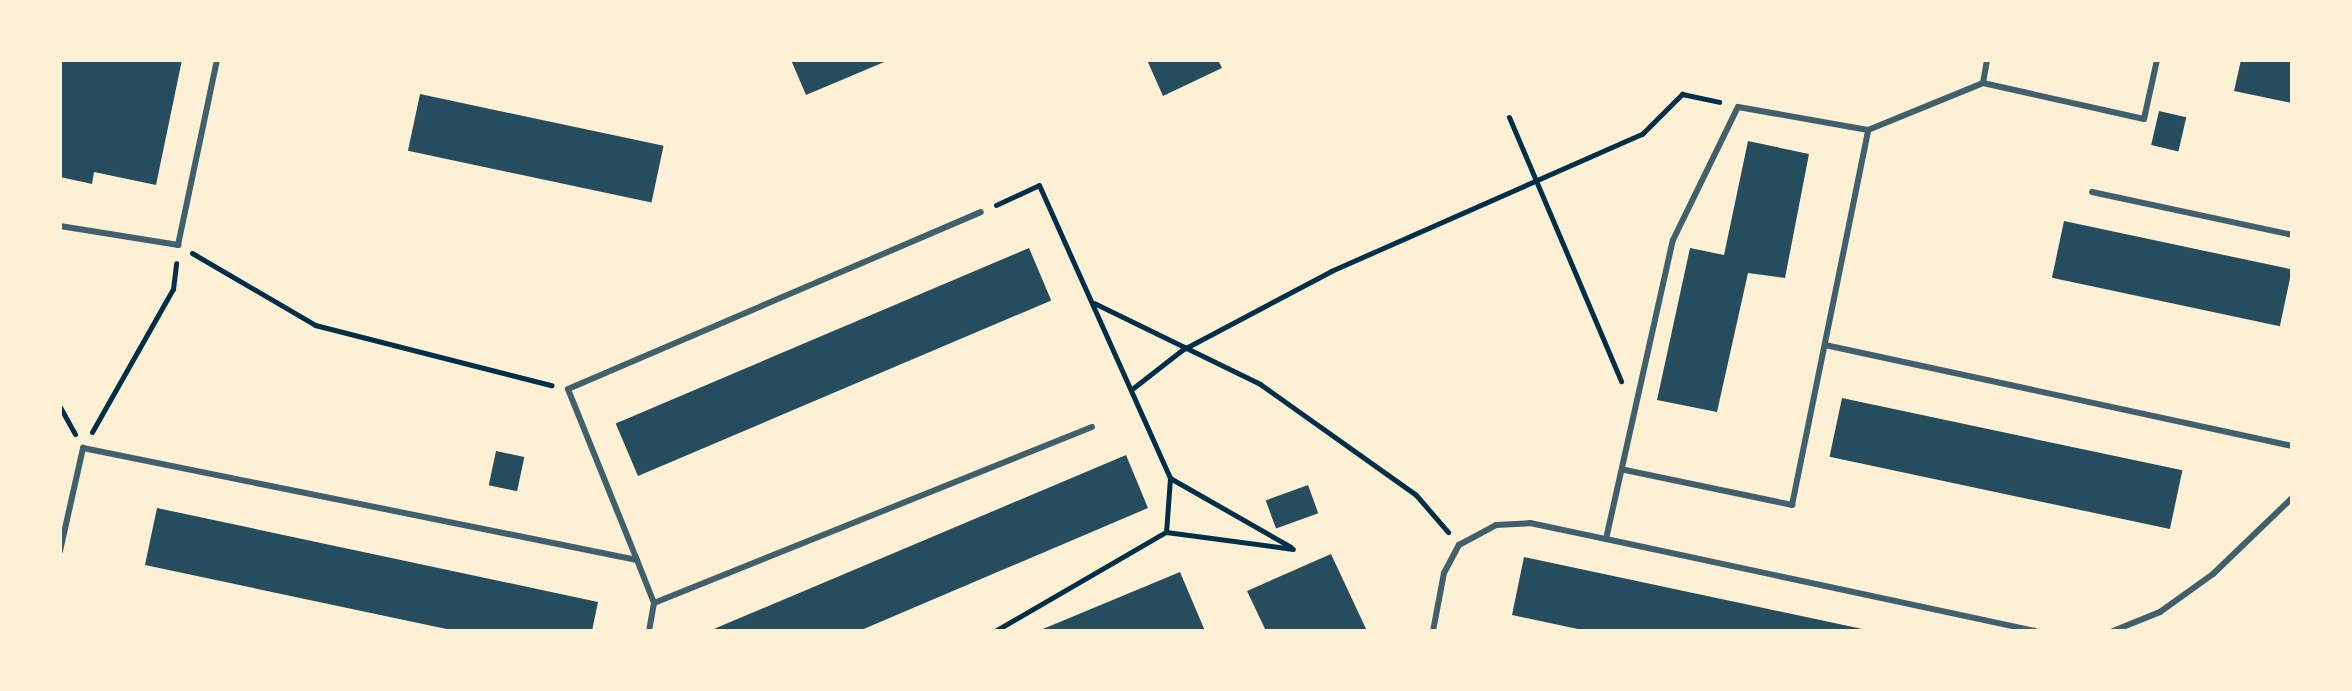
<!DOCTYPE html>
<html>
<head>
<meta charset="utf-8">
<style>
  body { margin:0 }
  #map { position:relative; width:2352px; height:691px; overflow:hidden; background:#fdf0d5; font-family:Commissioner,sans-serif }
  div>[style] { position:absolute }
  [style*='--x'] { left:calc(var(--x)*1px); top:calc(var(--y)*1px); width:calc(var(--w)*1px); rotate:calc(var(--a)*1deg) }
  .building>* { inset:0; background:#264d5e; transform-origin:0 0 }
  .path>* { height:5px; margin:-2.5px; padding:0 2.5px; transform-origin:2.5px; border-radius:2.5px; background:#003049 }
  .service>* { height:6px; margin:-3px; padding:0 3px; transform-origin:3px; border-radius:3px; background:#3f606c }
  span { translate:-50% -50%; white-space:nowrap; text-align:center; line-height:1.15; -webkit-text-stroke:6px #fdf0d5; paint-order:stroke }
  .frame { position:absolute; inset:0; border:62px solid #fdf0d5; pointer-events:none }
</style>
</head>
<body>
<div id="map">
  <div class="building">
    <i style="clip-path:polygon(60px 60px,182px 60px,156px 185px,94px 172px,92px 184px,60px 177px)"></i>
    <i style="clip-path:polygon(791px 60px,889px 60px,806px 95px)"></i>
    <i style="clip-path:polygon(1147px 60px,1218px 60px,1222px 68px,1163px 96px)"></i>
    <i style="clip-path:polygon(2241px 60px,2292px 60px,2292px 103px,2234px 91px)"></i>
    <i style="left:420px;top:94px;width:249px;height:58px;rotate:12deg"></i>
    <i style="left:2159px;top:111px;width:28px;height:35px;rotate:13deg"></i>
    <i style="clip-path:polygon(1748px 141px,1809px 154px,1785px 278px,1748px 273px,1717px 412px,1657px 400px,1690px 248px,1724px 255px)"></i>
    <i style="left:2064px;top:221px;width:233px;height:58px;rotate:12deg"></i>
    <i style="left:1029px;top:248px;width:57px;height:449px;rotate:67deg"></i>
    <i style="left:1842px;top:398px;width:348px;height:60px;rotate:12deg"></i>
    <i style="left:496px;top:451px;width:29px;height:35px;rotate:12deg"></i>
    <i style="clip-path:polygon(1126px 455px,1148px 508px,859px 631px,709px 631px)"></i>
    <i style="left:1308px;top:485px;width:30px;height:45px;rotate:70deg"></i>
    <i style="clip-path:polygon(157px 508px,598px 602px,592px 631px,456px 631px,145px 565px)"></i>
    <i style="clip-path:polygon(1331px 554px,1367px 631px,1266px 631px,1247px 591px)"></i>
    <i style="clip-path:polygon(1524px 557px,1867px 630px,1867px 631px,1587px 631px,1512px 615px)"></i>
    <i style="clip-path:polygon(1180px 572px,1205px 631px,1038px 631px)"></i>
  </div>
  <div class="path">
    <i style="--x:1509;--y:117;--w:287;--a:67"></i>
    <i style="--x:996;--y:205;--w:47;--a:-24.9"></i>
    <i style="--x:1039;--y:185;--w:321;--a:65.9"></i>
    <i style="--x:1170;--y:478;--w:54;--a:94.2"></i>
    <i style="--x:192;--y:253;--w:143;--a:30.3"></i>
    <i style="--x:315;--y:325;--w:244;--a:14.3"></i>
    <i style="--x:1094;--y:303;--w:185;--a:26"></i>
    <i style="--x:1260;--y:384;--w:191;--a:35.4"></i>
    <i style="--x:1416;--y:495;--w:49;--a:49.1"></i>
    <i style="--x:1132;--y:389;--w:63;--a:-38"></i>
    <i style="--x:1182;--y:350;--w:169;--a:-27.9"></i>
    <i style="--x:1331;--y:271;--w:340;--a:-23.8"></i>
    <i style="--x:1642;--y:134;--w:57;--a:-45"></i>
    <i style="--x:1682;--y:94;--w:38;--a:12"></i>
    <i style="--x:60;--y:407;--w:31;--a:61"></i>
    <i style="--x:92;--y:432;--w:164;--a:-60.5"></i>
    <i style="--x:173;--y:289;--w:26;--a:-83"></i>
    <i style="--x:1170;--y:478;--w:139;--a:29.7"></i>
    <i style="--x:995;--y:631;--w:198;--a:-30.1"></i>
    <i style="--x:1166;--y:532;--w:128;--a:7.6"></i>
  </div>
  <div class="service">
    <i style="--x:1983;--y:83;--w:165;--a:12.6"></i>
    <i style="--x:2144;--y:119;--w:60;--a:-77.6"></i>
    <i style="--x:2092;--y:192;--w:205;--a:12.1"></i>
    <i style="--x:60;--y:226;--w:120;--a:9.1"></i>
    <i style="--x:178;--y:245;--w:189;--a:-78.1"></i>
    <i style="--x:1825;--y:345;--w:478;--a:12.2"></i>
    <i style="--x:1625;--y:470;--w:171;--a:11.8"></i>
    <i style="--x:1792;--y:505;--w:383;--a:-78.5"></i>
    <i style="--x:1606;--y:539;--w:439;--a:12.1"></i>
    <i style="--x:60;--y:551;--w:106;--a:-77.4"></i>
    <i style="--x:83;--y:448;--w:565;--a:11.43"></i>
    <i style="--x:637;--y:560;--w:46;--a:68.4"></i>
    <i style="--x:654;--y:603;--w:28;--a:100"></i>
    <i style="--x:637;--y:560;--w:184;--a:-112"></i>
    <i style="--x:568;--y:389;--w:449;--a:-23.2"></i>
    <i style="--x:654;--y:603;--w:472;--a:-21.9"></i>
    <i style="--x:1433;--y:631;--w:59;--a:-79.3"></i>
    <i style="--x:1444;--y:573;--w:32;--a:-62"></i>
    <i style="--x:1459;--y:545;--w:42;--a:-28.4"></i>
    <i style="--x:1496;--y:525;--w:34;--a:-3"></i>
    <i style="--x:1530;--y:523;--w:78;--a:11.9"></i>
    <i style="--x:1606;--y:539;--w:306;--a:-77.4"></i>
    <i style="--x:1673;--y:240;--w:148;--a:-64"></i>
    <i style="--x:1738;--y:107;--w:132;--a:10"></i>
    <i style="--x:1868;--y:130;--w:124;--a:-22.2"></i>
    <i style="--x:1983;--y:83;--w:23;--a:-80"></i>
    <i style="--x:2113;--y:631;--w:51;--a:-22"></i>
    <i style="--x:2160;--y:612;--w:65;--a:-35.6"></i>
    <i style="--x:2213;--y:574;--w:110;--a:-43.9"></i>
  </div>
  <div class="frame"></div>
</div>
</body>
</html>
